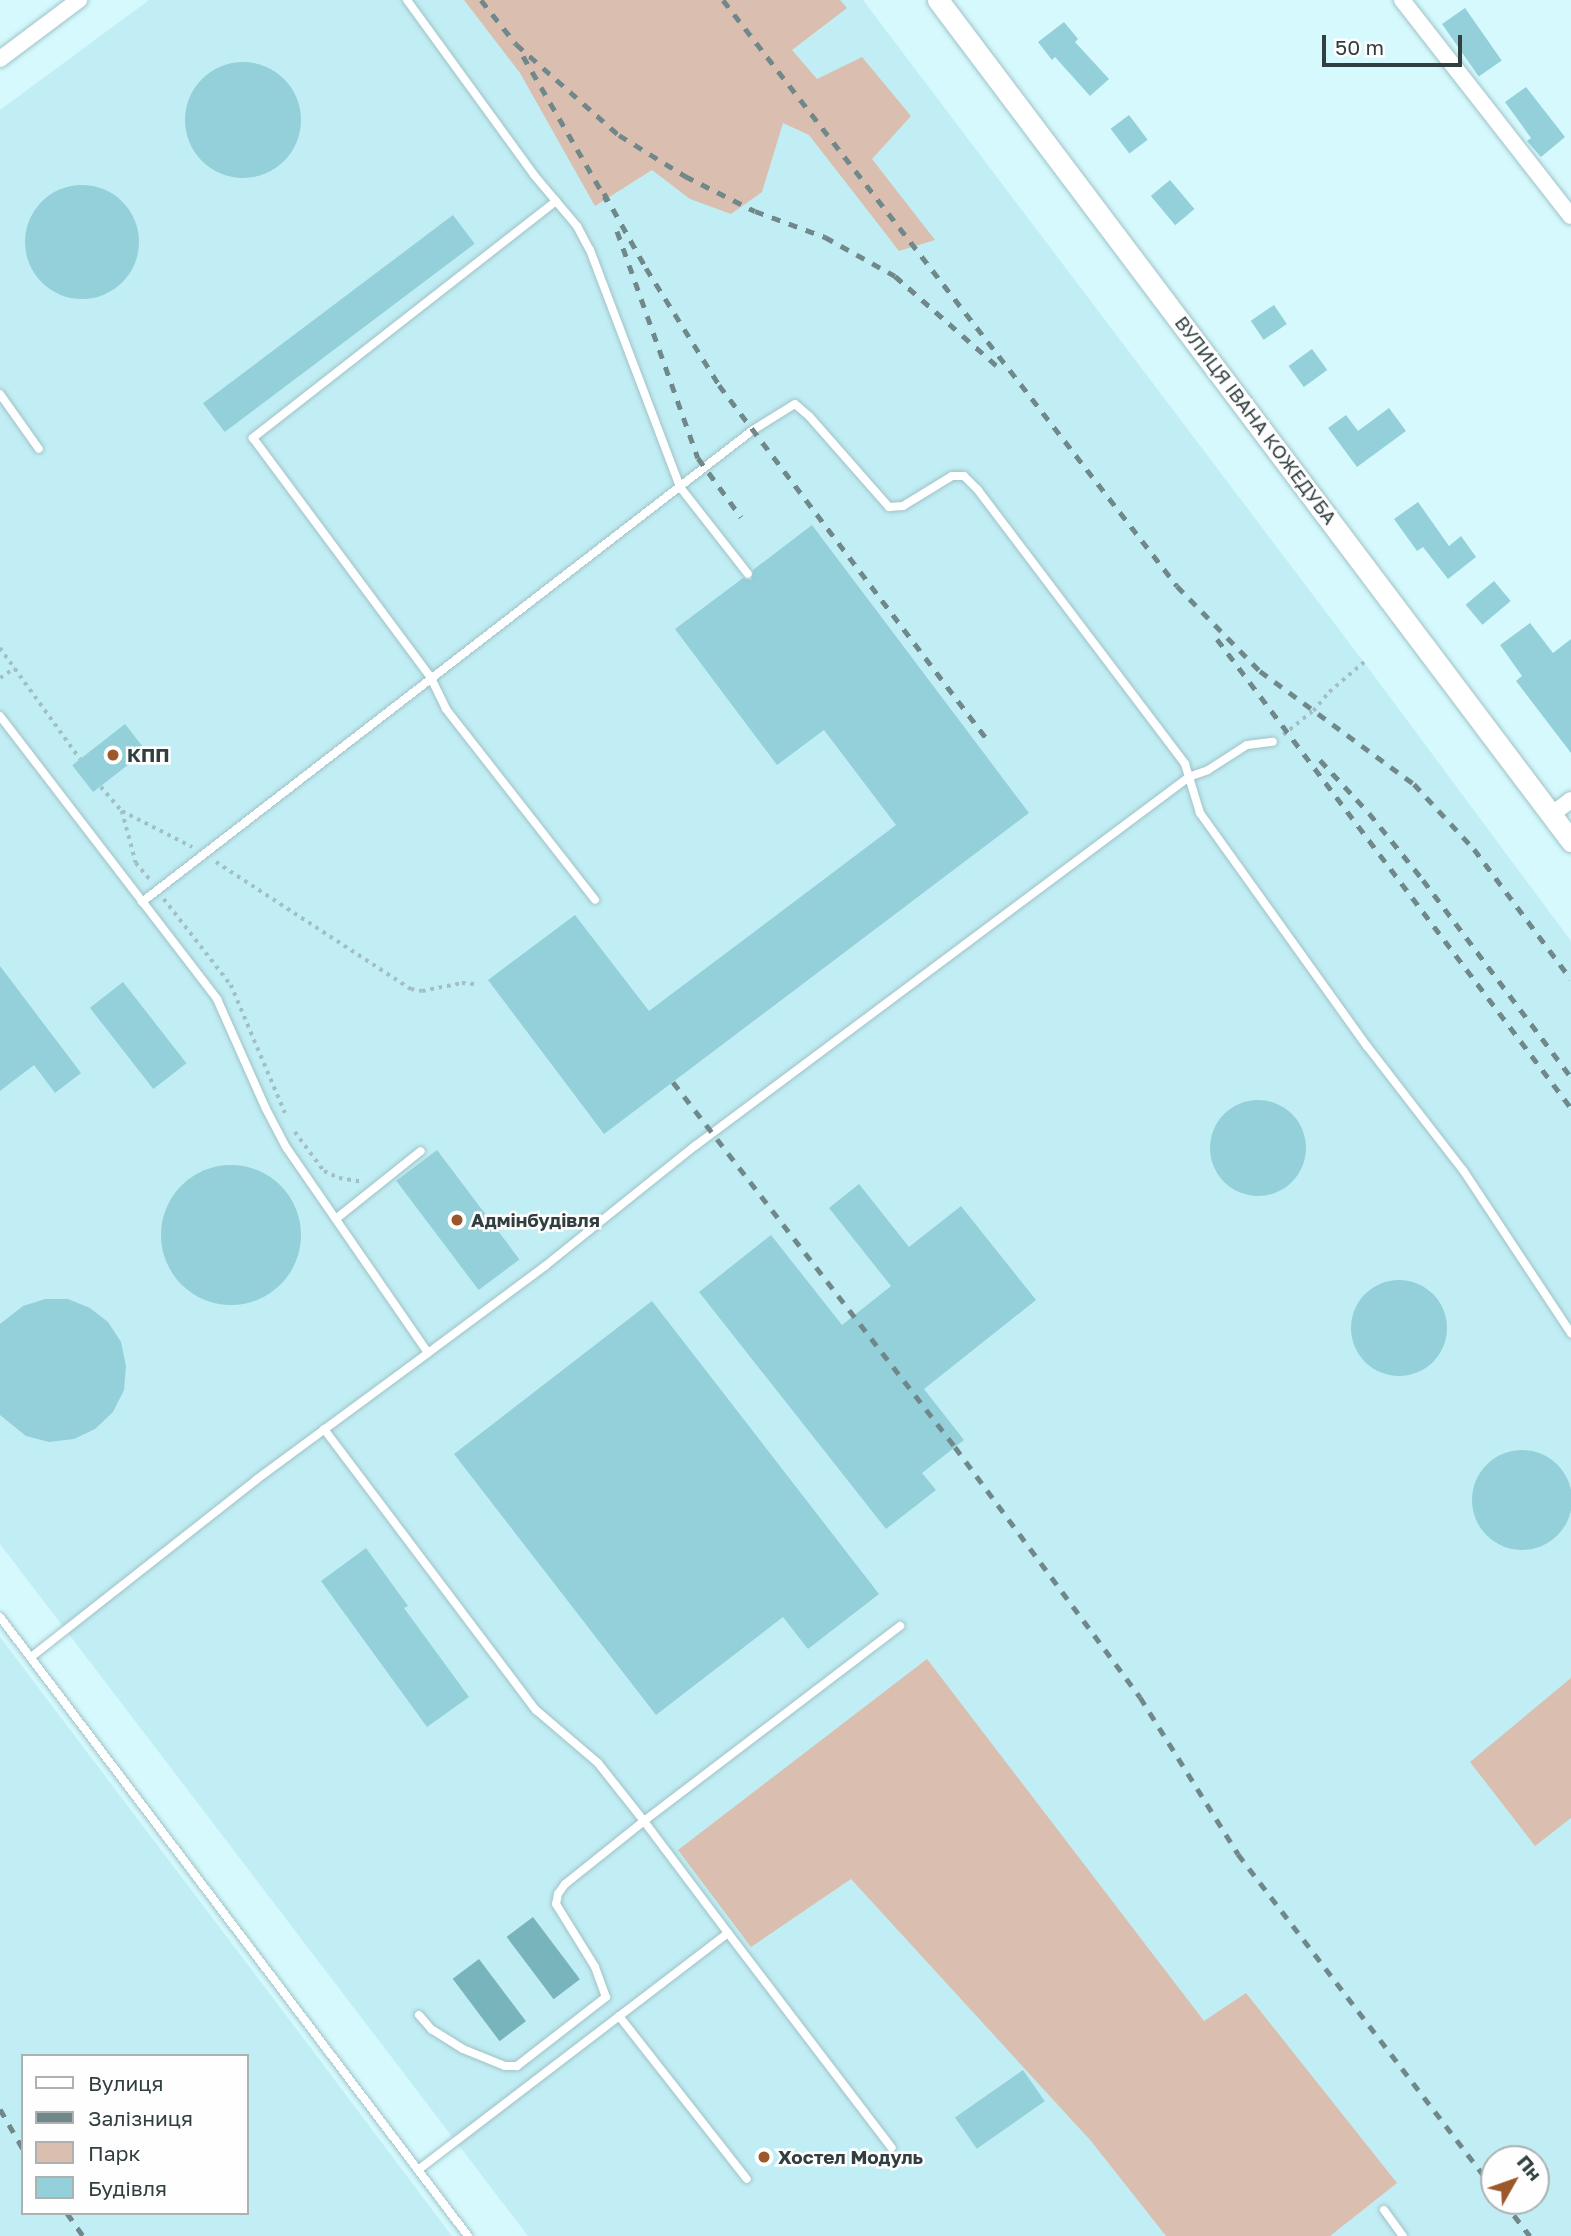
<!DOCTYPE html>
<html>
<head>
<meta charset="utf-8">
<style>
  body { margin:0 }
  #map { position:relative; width:1571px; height:2236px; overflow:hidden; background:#d5f9fd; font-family:"Golos Text",sans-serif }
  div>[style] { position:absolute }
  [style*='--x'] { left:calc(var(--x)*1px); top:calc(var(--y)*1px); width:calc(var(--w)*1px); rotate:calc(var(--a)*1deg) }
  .built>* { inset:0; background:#c1eef4 }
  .green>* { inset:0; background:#dabeaf }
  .water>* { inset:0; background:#77b4bc; transform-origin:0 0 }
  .building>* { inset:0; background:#93d0d9; transform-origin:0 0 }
  .round { border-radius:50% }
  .path>* { height:3.5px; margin-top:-1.75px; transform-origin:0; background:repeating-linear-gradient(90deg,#a2bfc3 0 3.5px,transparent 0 8.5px) }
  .roads { filter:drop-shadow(0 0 2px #a0c2c7) drop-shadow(0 0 2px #a0c2c7) }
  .lane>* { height:8px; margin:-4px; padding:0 4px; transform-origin:4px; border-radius:4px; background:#fff }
  .street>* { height:16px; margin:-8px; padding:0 8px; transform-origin:8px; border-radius:8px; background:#fff }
  .secondary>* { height:21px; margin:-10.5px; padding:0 10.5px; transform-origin:10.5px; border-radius:10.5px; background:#fff }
  .rail>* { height:5px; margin-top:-2.5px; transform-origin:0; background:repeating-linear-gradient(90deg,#71888a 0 9px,transparent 0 18px) }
  .dots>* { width:19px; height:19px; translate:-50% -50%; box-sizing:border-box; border:4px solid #fefefe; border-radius:50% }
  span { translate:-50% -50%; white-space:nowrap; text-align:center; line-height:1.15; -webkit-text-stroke:5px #fefefe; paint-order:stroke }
  .street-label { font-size:19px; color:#313f41 }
  .poi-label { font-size:19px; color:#313f41; font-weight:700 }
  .left { translate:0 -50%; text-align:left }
  .legend { position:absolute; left:21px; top:2054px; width:228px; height:161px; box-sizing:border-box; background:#fefefe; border:2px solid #acb2b2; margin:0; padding:9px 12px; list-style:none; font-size:21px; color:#313f41 }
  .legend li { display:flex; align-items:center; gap:14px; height:35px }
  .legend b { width:35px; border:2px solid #acb2b2 }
  .north { position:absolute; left:1480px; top:2145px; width:70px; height:70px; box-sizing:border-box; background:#fefefe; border:2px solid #acb2b2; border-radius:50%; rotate:50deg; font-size:19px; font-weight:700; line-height:28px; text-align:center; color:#313f41 }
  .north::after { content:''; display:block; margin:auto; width:24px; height:32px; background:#9c572b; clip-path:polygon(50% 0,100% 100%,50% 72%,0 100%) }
  .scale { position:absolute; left:1322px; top:35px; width:140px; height:32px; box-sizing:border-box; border:4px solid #313f41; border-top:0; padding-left:9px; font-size:21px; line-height:24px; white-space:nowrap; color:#313f41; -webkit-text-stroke:5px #fefefe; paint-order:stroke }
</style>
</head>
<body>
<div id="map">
  <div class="built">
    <i style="clip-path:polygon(evenodd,149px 0,863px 0,1372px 673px,1571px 941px,1571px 2236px,528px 2236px,0 1544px,0 110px,149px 0,1494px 2159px,1536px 2159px,1536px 2201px,1494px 2201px,1494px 2159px)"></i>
    <i style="clip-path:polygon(evenodd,0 1637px,313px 2051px,452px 2236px,0 2236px,0 1637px,23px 2056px,247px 2056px,247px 2213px,23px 2213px,23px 2056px)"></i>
  </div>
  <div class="green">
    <i style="clip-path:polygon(464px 0,840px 0,847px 8px,792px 50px,817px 79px,862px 57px,911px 116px,872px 159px,935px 240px,899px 251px,809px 135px,783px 123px,762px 192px,731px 214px,690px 199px,652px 170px,595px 206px,520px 73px)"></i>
    <i style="clip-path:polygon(927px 1659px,1204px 2021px,1246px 1993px,1397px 2183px,1330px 2236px,1166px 2236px,1091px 2141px,851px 1879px,751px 1947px,678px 1850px)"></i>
    <i style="clip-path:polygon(1571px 1678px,1571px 1818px,1535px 1846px,1470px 1762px)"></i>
  </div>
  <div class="water">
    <i style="left:533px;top:1917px;width:78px;height:33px;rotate:53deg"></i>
    <i style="left:479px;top:1959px;width:78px;height:33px;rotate:53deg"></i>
  </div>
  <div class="building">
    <i style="left:1465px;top:8px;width:64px;height:28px;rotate:55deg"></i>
    <i style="clip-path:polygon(1064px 22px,1078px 39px,1075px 42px,1109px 79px,1090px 96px,1055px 57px,1052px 60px,1038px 42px)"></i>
    <i class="round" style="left:185px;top:62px;width:116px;height:116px"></i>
    <i style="clip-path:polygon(1526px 87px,1565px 137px,1541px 157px,1527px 141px,1531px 138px,1505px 102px)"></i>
    <i style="left:1129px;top:115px;width:31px;height:23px;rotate:53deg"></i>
    <i style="left:1170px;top:180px;width:38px;height:25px;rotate:50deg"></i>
    <i class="round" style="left:25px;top:185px;width:114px;height:114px"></i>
    <i style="left:453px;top:215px;width:36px;height:313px;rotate:53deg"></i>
    <i style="left:1274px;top:305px;width:23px;height:28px;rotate:56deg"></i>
    <i style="left:1312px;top:349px;width:26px;height:29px;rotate:54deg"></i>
    <i style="clip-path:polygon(1389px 408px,1406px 431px,1357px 467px,1328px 428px,1346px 415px,1358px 431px)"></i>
    <i style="clip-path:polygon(1418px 502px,1449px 546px,1461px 536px,1476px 557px,1448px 579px,1423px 547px,1417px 551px,1394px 519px)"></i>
    <i style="clip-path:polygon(812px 525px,1029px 813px,604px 1134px,488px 980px,575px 915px,649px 1011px,896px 825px,824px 730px,777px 765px,675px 629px,743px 578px,751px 580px,753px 570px)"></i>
    <i style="left:1494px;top:581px;width:26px;height:37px;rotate:50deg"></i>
    <i style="clip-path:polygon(1530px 623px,1553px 653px,1571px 639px,1571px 753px,1516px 681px,1522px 676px,1500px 645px)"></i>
    <i style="left:125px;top:724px;width:34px;height:67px;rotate:52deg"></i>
    <i style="clip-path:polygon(0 966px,81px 1073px,55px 1093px,34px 1065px,0 1091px)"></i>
    <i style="left:123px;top:982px;width:103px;height:42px;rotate:52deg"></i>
    <i class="round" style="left:1210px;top:1100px;width:96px;height:96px"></i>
    <i style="left:437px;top:1150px;width:137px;height:51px;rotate:53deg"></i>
    <i class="round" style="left:161px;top:1165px;width:140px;height:140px"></i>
    <i style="clip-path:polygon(859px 1184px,909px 1247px,961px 1206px,1036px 1300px,924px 1389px,964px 1440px,922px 1473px,936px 1490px,886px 1529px,699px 1292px,771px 1235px,842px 1325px,891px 1286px,829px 1208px)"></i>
    <i class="round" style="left:1351px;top:1280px;width:96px;height:96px"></i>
    <i style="clip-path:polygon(45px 1299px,68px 1299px,90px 1308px,108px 1322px,121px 1342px,126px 1366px,124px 1390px,113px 1412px,95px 1429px,74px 1439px,49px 1442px,26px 1436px,0 1415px,0 1324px,23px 1306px)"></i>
    <i style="clip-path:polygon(652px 1301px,879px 1594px,808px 1649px,783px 1617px,656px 1715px,454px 1454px)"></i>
    <i class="round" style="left:1472px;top:1450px;width:100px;height:100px"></i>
    <i style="clip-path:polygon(366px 1548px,408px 1606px,404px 1608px,469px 1697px,427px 1727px,321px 1581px)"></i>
    <i style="left:1023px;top:2070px;width:38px;height:83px;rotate:55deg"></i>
  </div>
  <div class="path">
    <i style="--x:0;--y:648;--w:137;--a:54.2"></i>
    <i style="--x:0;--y:678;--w:18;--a:-34"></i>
    <i style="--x:1283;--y:735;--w:38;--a:-39"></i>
    <i style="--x:1313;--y:711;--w:25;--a:-50"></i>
    <i style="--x:1329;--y:692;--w:46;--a:-40.6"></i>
    <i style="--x:101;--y:787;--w:32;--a:49"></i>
    <i style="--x:122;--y:811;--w:54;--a:74.9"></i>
    <i style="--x:136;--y:863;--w:23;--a:50"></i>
    <i style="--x:122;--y:811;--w:79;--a:27.2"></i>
    <i style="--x:216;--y:862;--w:233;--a:33.1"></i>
    <i style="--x:411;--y:989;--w:11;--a:10"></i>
    <i style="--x:422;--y:991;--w:41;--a:-11.3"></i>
    <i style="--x:462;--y:983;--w:12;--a:5"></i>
    <i style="--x:164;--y:899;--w:109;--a:52.1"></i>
    <i style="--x:231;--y:985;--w:139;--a:67.1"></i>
    <i style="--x:295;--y:1132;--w:49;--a:53.4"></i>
    <i style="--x:324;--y:1171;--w:17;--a:25"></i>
    <i style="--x:339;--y:1178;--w:24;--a:9"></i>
  </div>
  <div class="roads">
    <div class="lane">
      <i style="--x:407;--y:0;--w:216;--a:54"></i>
      <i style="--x:534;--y:175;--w:67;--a:49.9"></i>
      <i style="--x:577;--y:226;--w:27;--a:62"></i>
      <i style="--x:590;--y:250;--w:254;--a:69.2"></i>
      <i style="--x:680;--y:487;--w:110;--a:52"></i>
      <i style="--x:556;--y:201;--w:385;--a:142"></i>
      <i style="--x:253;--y:438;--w:299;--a:53.4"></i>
      <i style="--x:431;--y:678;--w:34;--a:64"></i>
      <i style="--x:446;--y:709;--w:242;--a:52"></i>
      <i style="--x:0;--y:394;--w:67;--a:54.7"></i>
      <i style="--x:0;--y:716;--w:357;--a:52.5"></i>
      <i style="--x:217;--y:999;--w:120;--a:66"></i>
      <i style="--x:266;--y:1109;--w:43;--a:62.2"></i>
      <i style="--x:286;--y:1147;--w:250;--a:55.4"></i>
      <i style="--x:428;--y:1353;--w:214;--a:143.6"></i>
      <i style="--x:256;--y:1480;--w:286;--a:141.8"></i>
      <i style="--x:142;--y:902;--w:772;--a:-37.69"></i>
      <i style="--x:753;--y:430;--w:49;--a:-31.8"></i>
      <i style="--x:795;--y:404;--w:18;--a:41"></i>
      <i style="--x:809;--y:416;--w:121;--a:48.7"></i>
      <i style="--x:889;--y:507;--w:14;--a:-4"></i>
      <i style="--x:903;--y:506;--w:57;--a:-31.5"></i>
      <i style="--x:952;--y:476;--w:12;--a:0"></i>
      <i style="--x:964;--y:476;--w:20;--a:45"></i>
      <i style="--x:978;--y:490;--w:343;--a:52.9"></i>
      <i style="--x:1185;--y:764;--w:51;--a:73"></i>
      <i style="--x:1200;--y:813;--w:287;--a:54.4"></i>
      <i style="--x:1367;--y:1046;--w:157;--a:52.3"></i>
      <i style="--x:1463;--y:1170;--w:196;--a:56.5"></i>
      <i style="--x:337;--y:1218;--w:107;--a:-38.6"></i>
      <i style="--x:428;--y:1353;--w:146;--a:-36.6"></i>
      <i style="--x:545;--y:1266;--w:192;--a:-38.7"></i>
      <i style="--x:695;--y:1146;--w:617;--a:-36.76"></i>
      <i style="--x:1189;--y:777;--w:20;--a:-20"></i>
      <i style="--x:1208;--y:770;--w:46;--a:-32.7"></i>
      <i style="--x:1247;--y:745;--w:26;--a:-7"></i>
      <i style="--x:324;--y:1429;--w:352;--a:53"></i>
      <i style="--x:536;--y:1710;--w:82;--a:40.5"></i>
      <i style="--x:598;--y:1763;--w:74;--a:51.6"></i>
      <i style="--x:644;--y:1821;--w:101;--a:141.4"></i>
      <i style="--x:565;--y:1884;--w:12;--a:125"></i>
      <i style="--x:558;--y:1894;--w:10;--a:101"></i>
      <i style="--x:556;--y:1904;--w:74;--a:58.2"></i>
      <i style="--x:595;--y:1967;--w:32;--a:70"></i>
      <i style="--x:606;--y:1997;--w:113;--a:142.2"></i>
      <i style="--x:517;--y:2066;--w:12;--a:180"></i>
      <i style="--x:505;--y:2066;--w:45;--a:-158"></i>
      <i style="--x:463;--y:2049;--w:36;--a:-148"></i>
      <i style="--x:432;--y:2030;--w:20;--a:-131"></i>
      <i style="--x:0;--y:1617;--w:776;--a:52.91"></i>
      <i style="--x:728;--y:1933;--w:140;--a:-126.9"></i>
      <i style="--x:644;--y:1821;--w:322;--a:-37.3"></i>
      <i style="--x:619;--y:2016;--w:207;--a:51.9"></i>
      <i style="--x:418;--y:2170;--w:390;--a:-37.4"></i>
      <i style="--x:728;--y:1933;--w:270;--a:52.7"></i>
      <i style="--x:1384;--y:2210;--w:32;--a:54"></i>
    </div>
    <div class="street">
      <i style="--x:1402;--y:0;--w:274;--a:52"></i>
      <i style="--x:0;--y:59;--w:99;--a:-36.8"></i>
      <i style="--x:1551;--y:815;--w:25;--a:-37"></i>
    </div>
    <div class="secondary">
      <i style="--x:938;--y:0;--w:1053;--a:53.03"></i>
    </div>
  </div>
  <div class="rail">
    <i style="--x:481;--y:0;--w:56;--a:51.5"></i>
    <i style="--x:516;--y:44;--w:137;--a:41.5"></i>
    <i style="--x:619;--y:135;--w:78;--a:31.8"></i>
    <i style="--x:685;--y:176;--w:78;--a:26.6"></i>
    <i style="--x:755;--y:211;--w:75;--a:20.4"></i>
    <i style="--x:825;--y:237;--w:80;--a:29.1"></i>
    <i style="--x:895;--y:276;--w:135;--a:41.4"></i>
    <i style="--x:723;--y:0;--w:741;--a:52.23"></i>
    <i style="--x:1177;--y:586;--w:119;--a:45.7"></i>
    <i style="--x:1260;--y:671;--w:191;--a:36.3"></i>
    <i style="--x:1414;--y:784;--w:88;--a:47.3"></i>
    <i style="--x:1474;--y:849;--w:162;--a:53.3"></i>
    <i style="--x:523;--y:56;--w:168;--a:59.9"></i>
    <i style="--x:604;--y:193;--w:86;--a:60.8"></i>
    <i style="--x:646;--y:268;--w:138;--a:58"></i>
    <i style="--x:719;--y:385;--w:448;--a:52.9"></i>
    <i style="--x:617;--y:231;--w:241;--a:70.4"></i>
    <i style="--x:698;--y:458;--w:73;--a:53.9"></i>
    <i style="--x:1217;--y:639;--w:588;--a:52.95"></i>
    <i style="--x:1320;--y:760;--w:72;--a:47.2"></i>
    <i style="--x:1369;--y:813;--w:86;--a:51.1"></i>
    <i style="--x:1423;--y:880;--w:246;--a:53.1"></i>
    <i style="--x:673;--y:1082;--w:461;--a:52.3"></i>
    <i style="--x:955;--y:1447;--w:311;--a:53.5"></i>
    <i style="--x:1140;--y:1697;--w:185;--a:58"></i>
    <i style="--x:1238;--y:1854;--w:422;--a:52.6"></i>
    <i style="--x:0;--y:2109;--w:46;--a:60.1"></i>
    <i style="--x:1503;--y:2201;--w:44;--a:52.4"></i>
    <i style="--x:67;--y:2213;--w:28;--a:55"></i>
  </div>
  <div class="dots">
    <i style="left:113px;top:755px;background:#9c572b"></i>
    <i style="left:457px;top:1220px;background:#9c572b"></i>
    <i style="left:764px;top:2157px;background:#9c572b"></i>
  </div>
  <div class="street-label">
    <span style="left:1256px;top:420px;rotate:53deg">ВУЛИЦЯ ІВАНА КОЖЕДУБА</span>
  </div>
  <div class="poi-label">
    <span class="left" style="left:127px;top:755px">КПП</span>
    <span class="left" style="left:471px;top:1220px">Адмінбудівля</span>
    <span class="left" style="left:778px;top:2157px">Хостел Модуль</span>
  </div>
  <ul class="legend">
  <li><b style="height:9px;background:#fff"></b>Вулиця</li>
  <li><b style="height:9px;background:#71888a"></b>Залізниця</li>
  <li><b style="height:19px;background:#dabeaf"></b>Парк</li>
  <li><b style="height:19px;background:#93d0d9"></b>Будівля</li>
  </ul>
  <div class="north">Пн</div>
  <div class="scale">50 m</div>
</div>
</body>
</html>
